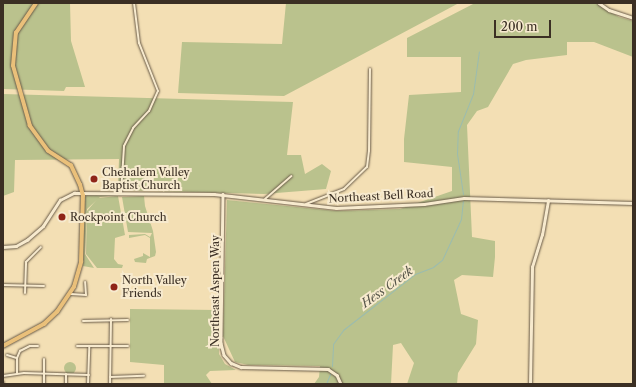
<!DOCTYPE html>
<html>
<head>
<meta charset="utf-8">
<style>
  body { margin:0 }
  #map { position:relative; width:636px; height:387px; overflow:hidden; background:#f3dfb4; font-family:"Libre Caslon Text",serif }
  div>[style] { position:absolute }
  [style*='--x'] { left:calc(var(--x)*1px); top:calc(var(--y)*1px); width:calc(var(--w)*1px); rotate:calc(var(--a)*1deg) }
  .green>* { inset:0; background:#bac28d }
  .round { border-radius:50% }
  .stream>* { height:1px; margin:-0.5px; padding:0 0.5px; transform-origin:0.5px; border-radius:0.5px; background:#9bbcaf }
  .roads { filter:drop-shadow(0 0 1px #695b48) drop-shadow(0 0 1px #695b48) }
  .minor>* { height:2px; margin:-1px; padding:0 1px; transform-origin:1px; border-radius:1px; background:#f7eace }
  .tertiary>* { height:2.5px; margin:-1.25px; padding:0 1.25px; transform-origin:1.25px; border-radius:1.25px; background:#f7eace }
  .secondary>* { height:2.5px; margin:-1.25px; padding:0 1.25px; transform-origin:1.25px; border-radius:1.25px; background:#f7eace }
  .primary>* { height:3.5px; margin:-1.75px; padding:0 1.75px; transform-origin:1.75px; border-radius:1.75px; background:#eac07a }
  .dots>* { width:11px; height:11px; translate:-50% -50%; box-sizing:border-box; border:2px solid #f7eace; border-radius:50% }
  span { translate:-50% -50%; white-space:nowrap; text-align:center; line-height:1.15; -webkit-text-stroke:4px #f7eace; paint-order:stroke }
  .poi-label { font-size:11px; color:#3b2f24 }
  .left { translate:0 -50%; text-align:left }
  .street-label { font-size:11px; color:#3b2f24 }
  .water-label { font-size:12px; color:#535247; font-style:italic }
  .frame { position:absolute; inset:0; border:4px solid #3b2f24; pointer-events:none }
  .scale { position:absolute; left:494px; top:20px; width:57px; height:18px; box-sizing:border-box; border:2px solid #3b2f24; border-top:0; padding-left:5px; font-size:12px; line-height:14px; white-space:nowrap; color:#3b2f24; -webkit-text-stroke:3px #f7eace; paint-order:stroke }
</style>
</head>
<body>
<div id="map">
  <div class="green">
    <i style="clip-path:polygon(3px 3px,70px 3px,71px 41px,85px 87px,66px 87px,64px 91px,3px 89px)"></i>
    <i style="clip-path:polygon(286px 3px,459px 3px,284px 96px,178px 93px,182px 42px,282px 44px)"></i>
    <i style="clip-path:polygon(475px 3px,596px 3px,619px 17px,633px 21px,633px 57px,594px 42px,567px 42px,567px 55px,526px 60px,513px 64px,488px 107px,477px 111px,467px 125px,472px 237px,495px 241px,495px 257px,493px 277px,462px 275px,454px 280px,461px 314px,478px 320px,476px 344px,458px 373px,457px 384px,407px 384px,414px 363px,401px 343px,393px 345px,391px 384px,314px 384px,319px 377px,320px 366px,248px 365px,235px 362px,223px 336px,227px 200px,337px 211px,400px 209px,452px 191px,452px 167px,404px 162px,404px 139px,409px 95px,461px 92px,461px 57px,407px 57px,407px 38px)"></i>
    <i style="clip-path:polygon(3px 94px,293px 102px,287px 155px,301px 155px,305px 174px,322px 164px,331px 171px,326px 189px,264px 194px,118px 190px,119px 159px,15px 160px,14px 192px,3px 196px)"></i>
    <i style="clip-path:polygon(88px 194px,117px 195px,100px 197px,87px 209px,85px 254px,94px 268px,83px 266px,85px 197px)"></i>
    <i style="clip-path:polygon(118px 196px,125px 235px,115px 238px,114px 259px,118px 264px,123px 265px,122px 268px,97px 268px,86px 254px,87px 211px,98px 198px)"></i>
    <i style="clip-path:polygon(144px 196px,145px 206px,153px 231px,156px 252px,155px 256px,147px 259px,146px 263px,135px 262px,134px 259px,143px 256px,143px 253px,150px 257px,150px 238px,145px 235px,129px 238px,129px 235px,145px 234px,150px 237px,152px 233px,128px 232px,122px 197px)"></i>
    <i style="clip-path:polygon(130px 309px,218px 310px,219px 354px,225px 364px,236px 370px,210px 371px,206px 375px,212px 384px,164px 384px,164px 365px,130px 362px)"></i>
    <i class="round" style="left:64px;top:362px;width:12px;height:12px"></i>
  </div>
  <div class="stream">
    <i style="--x:463;--y:194;--w:40;--a:-98.5"></i>
    <i style="--x:457;--y:154;--w:23;--a:-88"></i>
    <i style="--x:458;--y:131;--w:40;--a:-68"></i>
    <i style="--x:473;--y:94;--w:43;--a:-82.1"></i>
    <i style="--x:332;--y:366;--w:22;--a:-87"></i>
    <i style="--x:333;--y:344;--w:17;--a:-54"></i>
    <i style="--x:343;--y:330;--w:91;--a:-37.9"></i>
    <i style="--x:415;--y:274;--w:19;--a:-21"></i>
    <i style="--x:433;--y:267;--w:11;--a:-38"></i>
    <i style="--x:442;--y:260;--w:45;--a:-65.1"></i>
    <i style="--x:461;--y:219;--w:18;--a:-84"></i>
    <i style="--x:326;--y:384;--w:11;--a:-68"></i>
  </div>
  <div class="roads">
    <div class="minor">
      <i style="--x:121;--y:193;--w:47;--a:-86.3"></i>
      <i style="--x:124;--y:146;--w:20;--a:-63"></i>
      <i style="--x:133;--y:128;--w:23;--a:-47"></i>
      <i style="--x:149;--y:111;--w:22;--a:-66"></i>
      <i style="--x:158;--y:91;--w:52;--a:-111.6"></i>
      <i style="--x:139;--y:43;--w:40;--a:-97.1"></i>
      <i style="--x:265;--y:199;--w:35;--a:-41"></i>
      <i style="--x:306;--y:204;--w:41;--a:-21.5"></i>
      <i style="--x:344;--y:189;--w:32;--a:-44"></i>
      <i style="--x:367;--y:167;--w:16;--a:-83"></i>
      <i style="--x:369;--y:151;--w:82;--a:-89.3"></i>
      <i style="--x:3;--y:285;--w:41;--a:1.4"></i>
      <i style="--x:25;--y:293;--w:31;--a:-88"></i>
      <i style="--x:26;--y:262;--w:21;--a:-45"></i>
      <i style="--x:71;--y:294;--w:15;--a:4"></i>
      <i style="--x:86;--y:295;--w:13;--a:-94"></i>
      <i style="--x:83;--y:321;--w:45;--a:-1.3"></i>
      <i style="--x:77;--y:346;--w:51;--a:0"></i>
      <i style="--x:7;--y:355;--w:10;--a:17"></i>
      <i style="--x:17;--y:373;--w:15;--a:-90"></i>
      <i style="--x:17;--y:358;--w:8;--a:-67"></i>
      <i style="--x:20;--y:351;--w:11;--a:-27"></i>
      <i style="--x:30;--y:346;--w:8;--a:0"></i>
      <i style="--x:3;--y:376;--w:21;--a:-8"></i>
      <i style="--x:24;--y:373;--w:65;--a:1.8"></i>
      <i style="--x:110;--y:377;--w:34;--a:-2"></i>
      <i style="--x:3;--y:382;--w:2;--a:90"></i>
      <i style="--x:44;--y:384;--w:25;--a:-90"></i>
      <i style="--x:66;--y:384;--w:10;--a:-90"></i>
      <i style="--x:88;--y:384;--w:38;--a:-88"></i>
      <i style="--x:110;--y:384;--w:65;--a:-89.1"></i>
    </div>
    <div class="tertiary">
      <i style="--x:599;--y:3;--w:12;--a:35"></i>
      <i style="--x:609;--y:10;--w:25;--a:18"></i>
      <i style="--x:223;--y:194;--w:149;--a:90.8"></i>
      <i style="--x:221;--y:343;--w:12;--a:76"></i>
      <i style="--x:224;--y:355;--w:11;--a:49"></i>
      <i style="--x:231;--y:363;--w:11;--a:22"></i>
      <i style="--x:241;--y:367;--w:87;--a:1.3"></i>
      <i style="--x:328;--y:369;--w:11;--a:34"></i>
      <i style="--x:337;--y:375;--w:10;--a:66"></i>
      <i style="--x:530;--y:384;--w:117;--a:-89"></i>
      <i style="--x:532;--y:267;--w:34;--a:-73"></i>
      <i style="--x:542;--y:235;--w:35;--a:-80"></i>
    </div>
    <div class="secondary">
      <i style="--x:3;--y:247;--w:13;--a:-4"></i>
      <i style="--x:16;--y:246;--w:13;--a:-29"></i>
      <i style="--x:27;--y:240;--w:21;--a:-41"></i>
      <i style="--x:43;--y:226;--w:31;--a:-57"></i>
      <i style="--x:60;--y:200;--w:16;--a:-27"></i>
      <i style="--x:74;--y:193;--w:140;--a:0.4"></i>
      <i style="--x:214;--y:194;--w:123;--a:6.5"></i>
      <i style="--x:336;--y:208;--w:88;--a:-2.6"></i>
      <i style="--x:424;--y:204;--w:40;--a:-8.5"></i>
      <i style="--x:464;--y:198;--w:169;--a:1.7"></i>
    </div>
    <div class="primary">
      <i style="--x:3;--y:346;--w:47;--a:-28.2"></i>
      <i style="--x:44;--y:324;--w:18;--a:-43"></i>
      <i style="--x:57;--y:312;--w:30;--a:-56"></i>
      <i style="--x:74;--y:287;--w:26;--a:-74"></i>
      <i style="--x:81;--y:262;--w:66;--a:-88.3"></i>
      <i style="--x:83;--y:196;--w:11;--a:-105"></i>
      <i style="--x:80;--y:185;--w:21;--a:-115"></i>
      <i style="--x:71;--y:166;--w:27;--a:-147"></i>
      <i style="--x:48;--y:151;--w:31;--a:-126"></i>
      <i style="--x:30;--y:126;--w:62;--a:-105.8"></i>
      <i style="--x:13;--y:66;--w:33;--a:-85"></i>
      <i style="--x:16;--y:33;--w:36;--a:-56"></i>
    </div>
  </div>
  <div class="dots">
    <i style="left:94px;top:179px;background:#8f2418"></i>
    <i style="left:62px;top:217px;background:#8f2418"></i>
    <i style="left:114px;top:287px;background:#8f2418"></i>
  </div>
  <div class="poi-label">
    <span class="left" style="left:102px;top:179px">Chehalem Valley<br>Baptist Church</span>
    <span class="left" style="left:70px;top:217px">Rockpoint Church</span>
    <span class="left" style="left:122px;top:287px">North Valley<br>Friends</span>
  </div>
  <div class="street-label">
    <span style="left:381px;top:196px;rotate:-3deg">Northeast Bell Road</span>
    <span style="left:215px;top:291px;rotate:-90deg">Northeast Aspen Way</span>
  </div>
  <div class="water-label">
    <span style="left:387px;top:287px;rotate:-36deg">Hess Creek</span>
  </div>
  <div class="frame"></div>
  <div class="scale">200 m</div>
</div>
</body>
</html>
